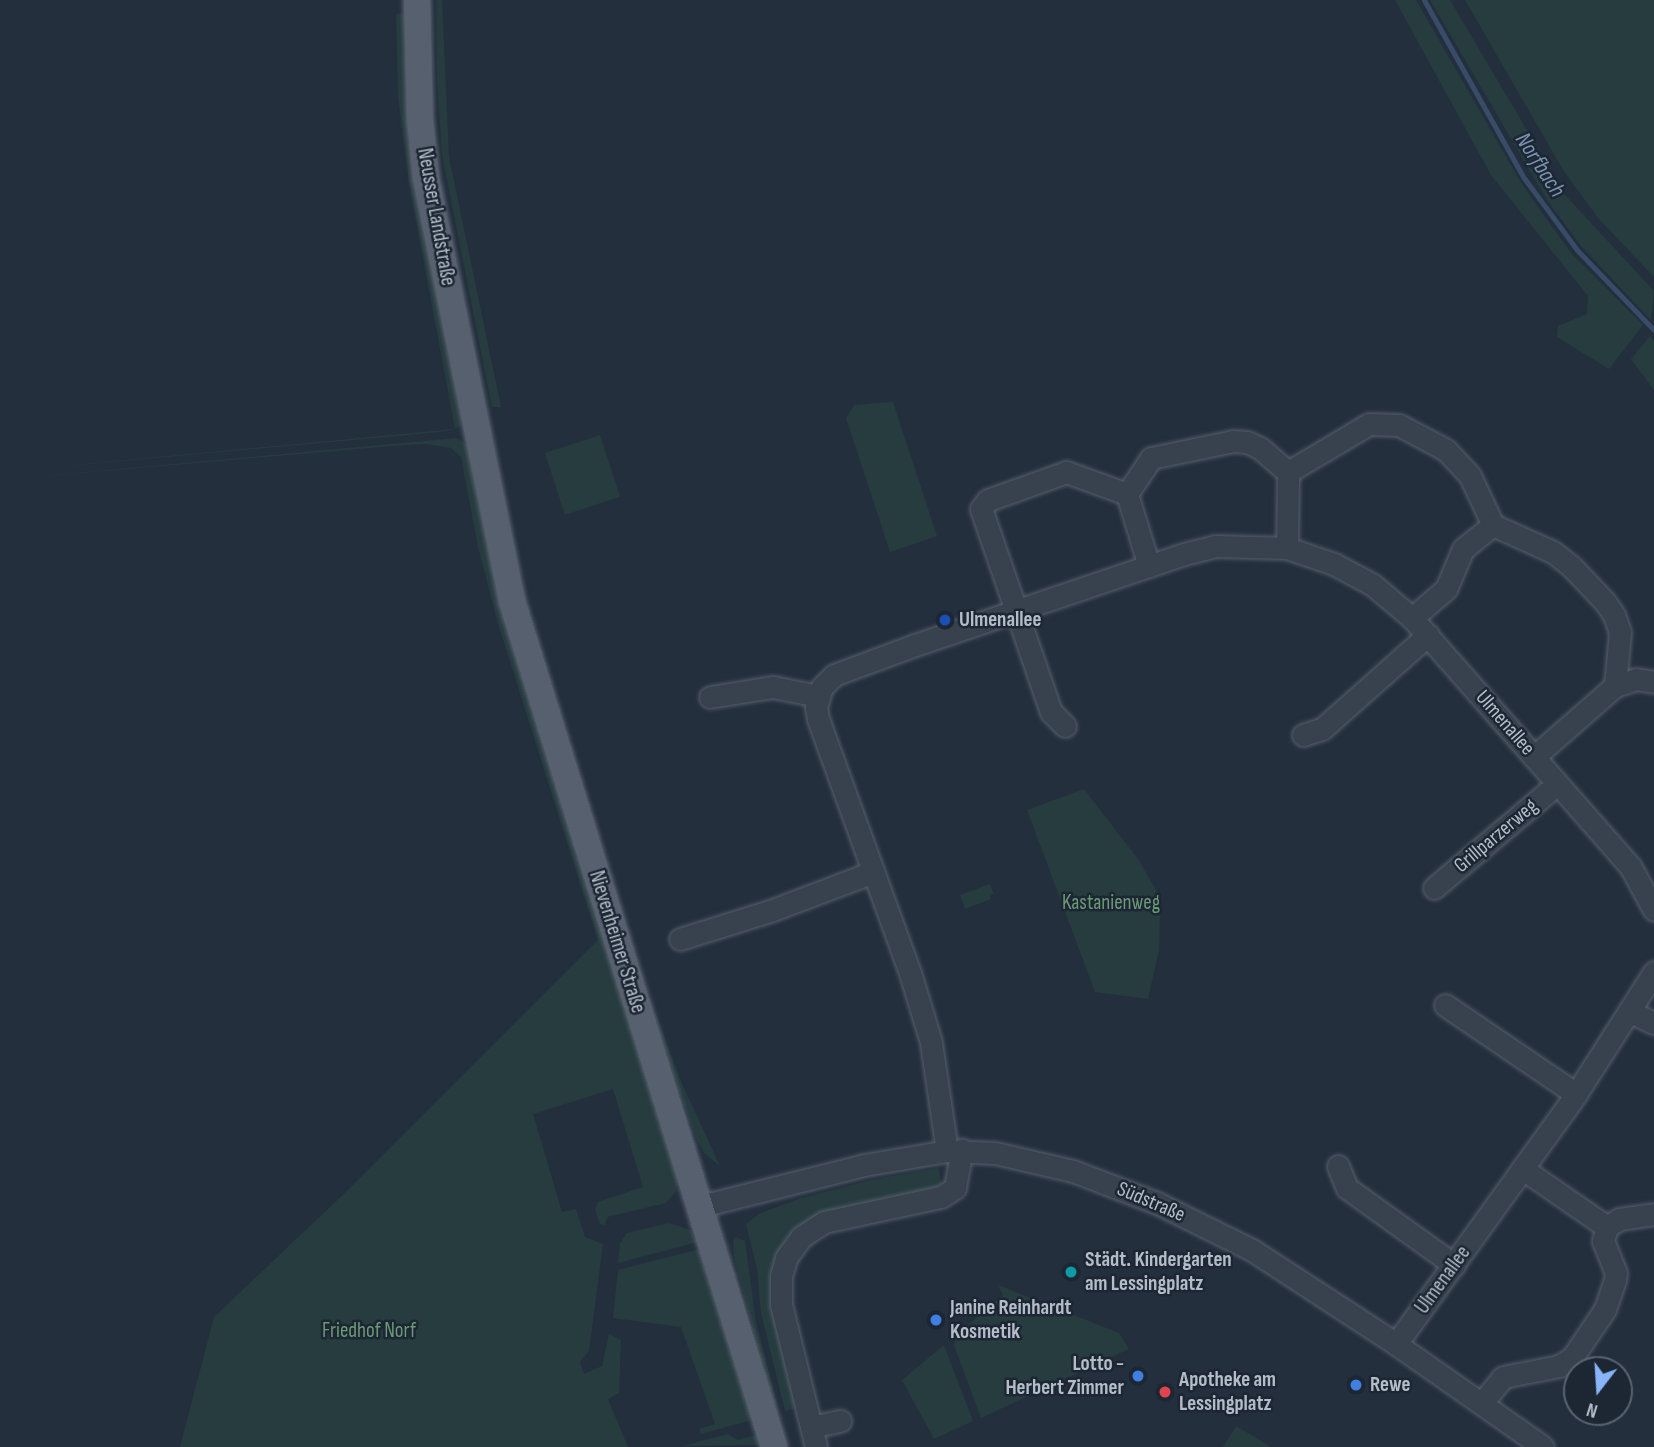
<!DOCTYPE html>
<html>
<head>
<meta charset="utf-8">
<style>
  body { margin:0 }
  #map { position:relative; width:1654px; height:1447px; overflow:hidden; background:#242f3e; font-family:"Sofia Sans Condensed",sans-serif }
  div>[style] { position:absolute }
  [style*='--x'] { left:calc(var(--x)*1px); top:calc(var(--y)*1px); width:calc(var(--w)*1px); rotate:calc(var(--a)*1deg) }
  .green>* { inset:0; background:#263c3f; transform-origin:0 0 }
  .stream>* { height:5px; margin:-2.5px; padding:0 2.5px; transform-origin:2.5px; border-radius:2.5px; background:#394c67 }
  .roads { filter:drop-shadow(0 0 2px #565f6c) drop-shadow(0 0 2px #565f6c) }
  .minor>* { height:21px; margin:-10.5px; padding:0 10.5px; transform-origin:10.5px; border-radius:10.5px; background:#38414e }
  .major>* { height:26px; margin:-13px; padding:0 13px; transform-origin:13px; border-radius:13px; background:#56606e }
  .dots>* { width:19px; height:19px; translate:-50% -50%; box-sizing:border-box; border:4px solid #1d2633; border-radius:50% }
  span { translate:-50% -50%; white-space:nowrap; text-align:center; line-height:1.15; -webkit-text-stroke:5px #1d2633; paint-order:stroke }
  .street-label { font-size:21px; color:#b4bcc9 }
  .poi-label { font-size:21px; color:#b4bcc9; font-weight:700 }
  .left { translate:0 -50%; text-align:left }
  .right { translate:-100% -50%; text-align:right }
  .park-label { font-size:21px; color:#6b9a76 }
  .water-label { font-size:23px; color:#7c92b1; font-style:italic }
  .north { position:absolute; left:1563px; top:1356px; width:70px; height:70px; box-sizing:border-box; background:#1d2633; border:2px solid #59626f; border-radius:50%; rotate:197deg; font-size:19px; font-weight:700; line-height:28px; text-align:center; color:#b4bcc9 }
  .north::after { content:''; display:block; margin:auto; width:24px; height:32px; background:#8ab4f8; clip-path:polygon(50% 0,100% 100%,50% 72%,0 100%) }
</style>
</head>
<body>
<div id="map">
  <div class="green">
    <i style="clip-path:polygon(436px 0,442px 0,449px 157px,501px 407px,492px 407px,442px 155px,437px 80px)"></i>
    <i style="clip-path:polygon(1395px 0,1416px 0,1520px 181px,1545px 217px,1572px 254px,1643px 325px,1609px 369px,1557px 337px,1558px 326px,1587px 314px,1588px 296px,1491px 175px)"></i>
    <i style="clip-path:polygon(1430px 0,1450px 0,1566px 196px,1654px 291px,1651px 320px,1581px 246px,1547px 200px)"></i>
    <i style="clip-path:polygon(1465px 0,1654px 0,1654px 277px,1598px 218px,1563px 170px)"></i>
    <i style="clip-path:polygon(407px 13px,463px 421px,460px 426px,455px 429px,452px 430px,430px 433px,0 472px,455px 429px,409px 183px,398px 96px,396px 14px)"></i>
    <i style="clip-path:polygon(1650px 336px,1654px 341px,1654px 390px,1631px 359px)"></i>
    <i style="clip-path:polygon(893px 402px,937px 536px,890px 552px,846px 418px,854px 405px)"></i>
    <i style="left:600px;top:435px;width:65px;height:58px;rotate:72deg"></i>
    <i style="clip-path:polygon(457px 438px,468px 445px,678px 1178px,676px 1192px,666px 1203px,607px 1217px,605px 1225px,600px 1224px,595px 1210px,598px 1202px,643px 1187px,613px 1089px,533px 1114px,562px 1212px,576px 1209px,585px 1237px,603px 1244px,589px 1351px,580px 1362px,584px 1374px,602px 1366px,609px 1334px,621px 1340px,619px 1393px,608px 1399px,628px 1447px,180px 1447px,214px 1317px,349px 1189px,598px 940px,498px 624px,478px 547px,461px 457px,451px 448px,426px 444px,392px 446px,0 480px)"></i>
    <i style="clip-path:polygon(518px 577px,645px 986px,682px 1084px,720px 1166px,704px 1153px,697px 1140px,654px 1020px,534px 645px)"></i>
    <i style="clip-path:polygon(1084px 789px,1138px 859px,1156px 890px,1160px 911px,1159px 950px,1148px 999px,1095px 992px,1027px 810px)"></i>
    <i style="clip-path:polygon(990px 884px,994px 894px,990px 895px,991px 899px,965px 909px,960px 895px)"></i>
    <i style="clip-path:polygon(939px 1168px,941px 1183px,937px 1190px,783px 1248px,797px 1408px,785px 1411px,761px 1313px,757px 1269px,746px 1224px,759px 1214px,798px 1199px,875px 1179px)"></i>
    <i style="clip-path:polygon(669px 1223px,690px 1230px,698px 1242px,618px 1263px,620px 1243px,627px 1233px)"></i>
    <i style="clip-path:polygon(736px 1237px,745px 1241px,756px 1322px,779px 1412px,776px 1413px,734px 1257px,733px 1241px)"></i>
    <i style="clip-path:polygon(700px 1249px,752px 1420px,701px 1434px,699px 1429px,715px 1424px,681px 1327px,613px 1318px,618px 1270px)"></i>
    <i style="clip-path:polygon(998px 1285px,1119px 1333px,1129px 1349px,981px 1418px,954px 1345px,956px 1335px,1003px 1295px)"></i>
    <i style="clip-path:polygon(944px 1345px,973px 1421px,934px 1439px,902px 1380px)"></i>
    <i style="clip-path:polygon(1236px 1426px,1271px 1447px,1223px 1447px)"></i>
    <i style="clip-path:polygon(728px 1434px,738px 1440px,756px 1435px,759px 1445px,682px 1446px)"></i>
  </div>
  <div class="stream">
    <i style="--x:1424;--y:0;--w:204;--a:60.7"></i>
    <i style="--x:1524;--y:178;--w:89;--a:53.6"></i>
    <i style="--x:1577;--y:250;--w:111;--a:46.1"></i>
  </div>
  <div class="roads">
    <div class="minor">
      <i style="--x:1287;--y:548;--w:76;--a:-89.2"></i>
      <i style="--x:1288;--y:472;--w:94;--a:-30.7"></i>
      <i style="--x:1369;--y:424;--w:30;--a:2"></i>
      <i style="--x:1399;--y:425;--w:53;--a:28"></i>
      <i style="--x:1446;--y:450;--w:35;--a:47"></i>
      <i style="--x:1470;--y:476;--w:54;--a:64.9"></i>
      <i style="--x:1149;--y:566;--w:75;--a:-107"></i>
      <i style="--x:1127;--y:494;--w:43;--a:-56.3"></i>
      <i style="--x:1151;--y:458;--w:84;--a:-11.7"></i>
      <i style="--x:1233;--y:441;--w:14;--a:4"></i>
      <i style="--x:1247;--y:442;--w:14;--a:25"></i>
      <i style="--x:1260;--y:448;--w:37;--a:41"></i>
      <i style="--x:1412;--y:618;--w:45;--a:-40.5"></i>
      <i style="--x:1446;--y:589;--w:43;--a:-67"></i>
      <i style="--x:1463;--y:549;--w:38;--a:-39"></i>
      <i style="--x:1493;--y:525;--w:66;--a:24.2"></i>
      <i style="--x:1553;--y:552;--w:23;--a:38"></i>
      <i style="--x:1571;--y:566;--w:50;--a:46.6"></i>
      <i style="--x:1605;--y:602;--w:16;--a:55"></i>
      <i style="--x:1614;--y:615;--w:18;--a:71"></i>
      <i style="--x:1620;--y:632;--w:54;--a:95.3"></i>
      <i style="--x:710;--y:697;--w:64;--a:-9"></i>
      <i style="--x:773;--y:687;--w:46;--a:11.3"></i>
      <i style="--x:1065;--y:726;--w:20;--a:-135"></i>
      <i style="--x:1051;--y:712;--w:215;--a:-109"></i>
      <i style="--x:981;--y:509;--w:11;--a:-52"></i>
      <i style="--x:988;--y:500;--w:83;--a:-19.7"></i>
      <i style="--x:1066;--y:472;--w:65;--a:19.8"></i>
      <i style="--x:1303;--y:735;--w:20;--a:-18"></i>
      <i style="--x:1322;--y:729;--w:142;--a:-41.6"></i>
      <i style="--x:1535;--y:756;--w:106;--a:-41.2"></i>
      <i style="--x:1615;--y:686;--w:22;--a:-18"></i>
      <i style="--x:1636;--y:679;--w:18;--a:9"></i>
      <i style="--x:1434;--y:888;--w:161;--a:-40.2"></i>
      <i style="--x:680;--y:939;--w:94;--a:-17.3"></i>
      <i style="--x:770;--y:911;--w:110;--a:-20.7"></i>
      <i style="--x:1445;--y:1005;--w:158;--a:34.2"></i>
      <i style="--x:1631;--y:1012;--w:25;--a:26"></i>
      <i style="--x:947;--y:1151;--w:110;--a:-98.4"></i>
      <i style="--x:931;--y:1042;--w:72;--a:-106.9"></i>
      <i style="--x:910;--y:973;--w:270;--a:-109.9"></i>
      <i style="--x:818;--y:719;--w:12;--a:-99"></i>
      <i style="--x:816;--y:707;--w:21;--a:-73"></i>
      <i style="--x:822;--y:687;--w:17;--a:-45"></i>
      <i style="--x:834;--y:675;--w:86;--a:-20.3"></i>
      <i style="--x:915;--y:645;--w:284;--a:-18.7"></i>
      <i style="--x:1184;--y:554;--w:32;--a:-14"></i>
      <i style="--x:1215;--y:546;--w:72;--a:1.6"></i>
      <i style="--x:1287;--y:548;--w:50;--a:18.8"></i>
      <i style="--x:1334;--y:564;--w:44;--a:28.3"></i>
      <i style="--x:1373;--y:585;--w:51;--a:40.2"></i>
      <i style="--x:1412;--y:618;--w:330;--a:48.7"></i>
      <i style="--x:1630;--y:866;--w:50;--a:61.4"></i>
      <i style="--x:1338;--y:1166;--w:24;--a:68"></i>
      <i style="--x:1347;--y:1188;--w:132;--a:35.7"></i>
      <i style="--x:701;--y:1206;--w:168;--a:-14.1"></i>
      <i style="--x:864;--y:1165;--w:84;--a:-9.6"></i>
      <i style="--x:947;--y:1151;--w:48;--a:2.4"></i>
      <i style="--x:995;--y:1153;--w:80;--a:13"></i>
      <i style="--x:1073;--y:1171;--w:90;--a:20.9"></i>
      <i style="--x:1157;--y:1203;--w:106;--a:26.3"></i>
      <i style="--x:1252;--y:1250;--w:172;--a:33.1"></i>
      <i style="--x:1396;--y:1344;--w:179;--a:35"></i>
      <i style="--x:1607;--y:1227;--w:14;--a:-34"></i>
      <i style="--x:1619;--y:1219;--w:35;--a:-8"></i>
      <i style="--x:1396;--y:1344;--w:308;--a:-54.2"></i>
      <i style="--x:1576;--y:1094;--w:145;--a:-57.4"></i>
      <i style="--x:1482;--y:1403;--w:33;--a:-51"></i>
      <i style="--x:1503;--y:1377;--w:57;--a:-11.1"></i>
      <i style="--x:1559;--y:1366;--w:15;--a:-32"></i>
      <i style="--x:1572;--y:1358;--w:59;--a:-56"></i>
      <i style="--x:1605;--y:1309;--w:31;--a:-71"></i>
      <i style="--x:1615;--y:1280;--w:7;--a:-82"></i>
      <i style="--x:1616;--y:1273;--w:35;--a:-112"></i>
      <i style="--x:1603;--y:1241;--w:15;--a:-74"></i>
      <i style="--x:1607;--y:1227;--w:102;--a:-145.4"></i>
      <i style="--x:811;--y:1427;--w:30;--a:-12"></i>
      <i style="--x:816;--y:1447;--w:146;--a:-103.8"></i>
      <i style="--x:781;--y:1305;--w:29;--a:-90"></i>
      <i style="--x:781;--y:1276;--w:19;--a:-74"></i>
      <i style="--x:786;--y:1258;--w:26;--a:-54"></i>
      <i style="--x:801;--y:1237;--w:27;--a:-33"></i>
      <i style="--x:824;--y:1222;--w:120;--a:-12.1"></i>
      <i style="--x:941;--y:1197;--w:17;--a:-33"></i>
      <i style="--x:955;--y:1188;--w:39;--a:-80"></i>
    </div>
    <div class="major">
      <i style="--x:417;--y:0;--w:120;--a:88.6"></i>
      <i style="--x:420;--y:120;--w:58;--a:84.1"></i>
      <i style="--x:426;--y:178;--w:432;--a:78.5"></i>
      <i style="--x:512;--y:601;--w:886;--a:72.79"></i>
    </div>
  </div>
  <div class="dots">
    <i style="left:945px;top:620px;background:#1a4fb4"></i>
    <i style="left:1071px;top:1272px;background:#0f9aa8"></i>
    <i style="left:936px;top:1320px;background:#3f7fe0"></i>
    <i style="left:1138px;top:1376px;background:#3f7fe0"></i>
    <i style="left:1356px;top:1385px;background:#3f7fe0"></i>
    <i style="left:1165px;top:1392px;background:#e0444e"></i>
  </div>
  <div class="street-label">
    <span style="left:436px;top:217px;rotate:80deg">Neusser Landstraße</span>
    <span style="left:1505px;top:723px;rotate:49deg">Ulmenallee</span>
    <span style="left:1496px;top:836px;rotate:-40deg">Grillparzerweg</span>
    <span style="left:617px;top:942px;rotate:73deg">Nievenheimer Straße</span>
    <span style="left:1151px;top:1202px;rotate:23deg">Südstraße</span>
    <span style="left:1443px;top:1280px;rotate:-54deg">Ulmenallee</span>
  </div>
  <div class="poi-label">
    <span class="left" style="left:959px;top:620px">Ulmenallee</span>
    <span class="left" style="left:1085px;top:1272px">Städt. Kindergarten<br>am Lessingplatz</span>
    <span class="left" style="left:950px;top:1320px">Janine Reinhardt<br>Kosmetik</span>
    <span class="right" style="left:1124px;top:1376px">Lotto -<br>Herbert Zimmer</span>
    <span class="left" style="left:1179px;top:1392px">Apotheke am<br>Lessingplatz</span>
    <span class="left" style="left:1370px;top:1385px">Rewe</span>
  </div>
  <div class="park-label">
    <span style="left:1111px;top:903px">Kastanienweg</span>
    <span style="left:369px;top:1331px">Friedhof Norf</span>
  </div>
  <div class="water-label">
    <span style="left:1540px;top:165px;rotate:57deg">Norfbach</span>
  </div>
  <div class="north">N</div>
</div>
</body>
</html>
